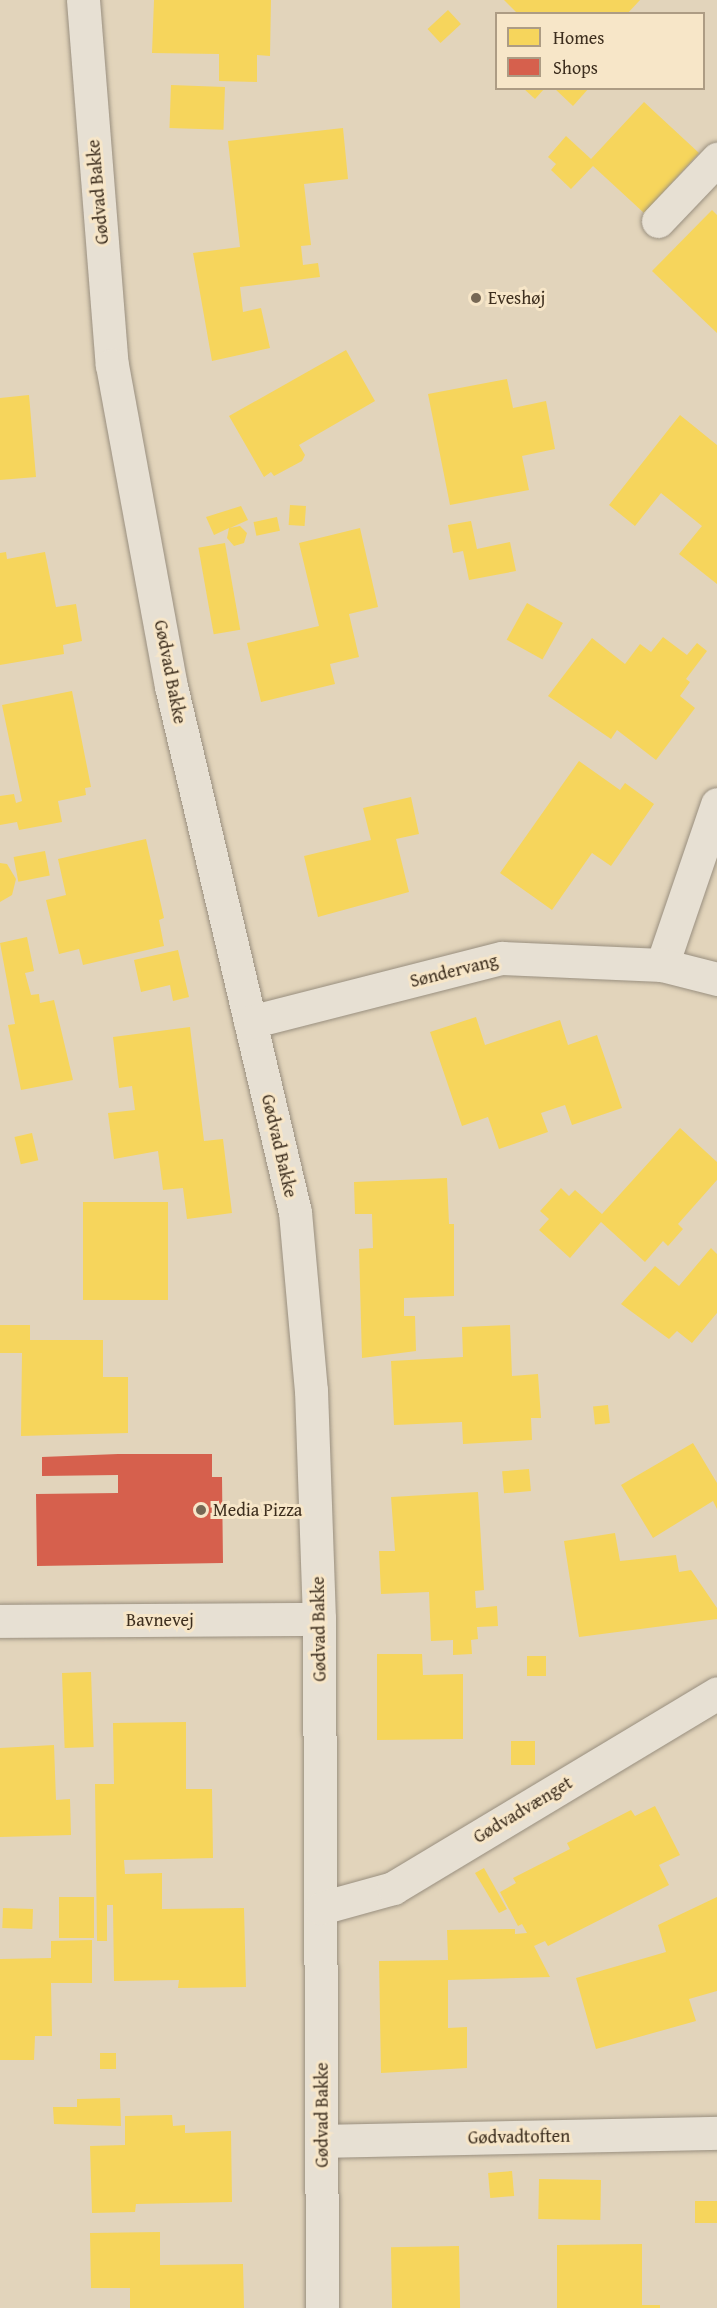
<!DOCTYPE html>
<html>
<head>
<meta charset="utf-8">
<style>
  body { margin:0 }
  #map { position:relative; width:717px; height:2308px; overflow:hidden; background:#e2d4bb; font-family:"Gentium Book Plus",serif }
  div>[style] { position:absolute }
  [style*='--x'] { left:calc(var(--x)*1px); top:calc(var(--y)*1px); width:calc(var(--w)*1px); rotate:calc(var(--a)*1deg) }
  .homes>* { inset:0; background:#f6d55c; transform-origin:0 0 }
  .shops>* { inset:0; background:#d6604d }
  .roads { filter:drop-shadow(0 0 2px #998f7f) drop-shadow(0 0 2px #998f7f) }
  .minor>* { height:33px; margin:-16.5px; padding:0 16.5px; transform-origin:16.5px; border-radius:16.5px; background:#e7e0d3 }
  .dots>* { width:16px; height:16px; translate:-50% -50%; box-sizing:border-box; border:3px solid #f7e6c8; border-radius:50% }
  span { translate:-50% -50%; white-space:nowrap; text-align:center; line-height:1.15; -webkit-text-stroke:6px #f7e6c8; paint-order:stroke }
  .street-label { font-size:18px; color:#3d2e1e }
  .poi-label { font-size:18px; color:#3d2e1e }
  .left { translate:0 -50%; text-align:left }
  .legend { position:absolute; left:495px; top:12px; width:210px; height:78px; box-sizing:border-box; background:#f7e6c8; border:2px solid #ad9c84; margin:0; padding:8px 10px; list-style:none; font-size:18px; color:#3d2e1e }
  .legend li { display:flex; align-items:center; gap:12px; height:30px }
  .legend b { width:30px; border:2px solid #ad9c84 }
</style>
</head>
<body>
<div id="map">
  <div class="homes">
    <i style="clip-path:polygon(154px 0,271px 0,270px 56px,257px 55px,257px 82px,219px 81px,219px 54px,152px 53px)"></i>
    <i style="clip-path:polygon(504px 0,640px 0,627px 14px,518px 14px)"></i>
    <i style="left:448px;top:10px;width:19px;height:28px;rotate:47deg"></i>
    <i style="left:171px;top:85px;width:54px;height:43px;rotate:2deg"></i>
    <i style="clip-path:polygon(523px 88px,545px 88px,535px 99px)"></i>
    <i style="clip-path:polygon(554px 88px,589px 88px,573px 106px)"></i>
    <i style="clip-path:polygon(644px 102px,699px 153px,644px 213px,593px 166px,571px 189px,551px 170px,556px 164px,548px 157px,566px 136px,591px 159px)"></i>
    <i style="clip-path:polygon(343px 128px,348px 179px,304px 184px,311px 245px,301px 246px,303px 265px,318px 263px,320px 277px,240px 287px,243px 312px,261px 308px,270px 348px,212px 361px,193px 253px,240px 247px,228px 141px)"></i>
    <i style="clip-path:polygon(712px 210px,717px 215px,717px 333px,652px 271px)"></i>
    <i style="clip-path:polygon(346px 350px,375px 401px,299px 445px,305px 455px,302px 461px,274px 476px,271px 472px,264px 477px,229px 416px)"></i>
    <i style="clip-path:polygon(507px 379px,513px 408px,546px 401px,555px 449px,522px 456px,529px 490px,450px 505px,428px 394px)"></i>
    <i style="clip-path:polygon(29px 395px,36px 477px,0 480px,0 398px)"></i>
    <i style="clip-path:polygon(680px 415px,717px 445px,717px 584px,679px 554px,702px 526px,661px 493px,635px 526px,609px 505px)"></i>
    <i style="left:290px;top:505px;width:16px;height:20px;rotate:4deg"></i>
    <i style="clip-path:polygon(241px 506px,248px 520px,230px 528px,240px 526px,247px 533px,244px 543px,234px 546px,227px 538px,229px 528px,214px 535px,206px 517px)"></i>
    <i style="left:277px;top:517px;width:14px;height:24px;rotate:78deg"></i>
    <i style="clip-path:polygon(471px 521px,477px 549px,510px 542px,516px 571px,469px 580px,463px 551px,453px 553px,448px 525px)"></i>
    <i style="clip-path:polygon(360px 528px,378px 607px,349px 614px,359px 657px,330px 664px,335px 684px,261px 702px,247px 643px,319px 626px,299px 543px)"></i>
    <i style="left:225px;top:543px;width:88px;height:27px;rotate:80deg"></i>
    <i style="clip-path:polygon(6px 552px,7px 559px,45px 552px,56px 607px,76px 604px,82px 641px,63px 645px,64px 654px,0 665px,0 553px)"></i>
    <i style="left:527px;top:603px;width:41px;height:42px;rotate:29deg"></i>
    <i style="clip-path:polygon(663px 637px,687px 655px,697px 643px,707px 651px,686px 679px,690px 682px,680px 696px,695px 708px,656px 760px,617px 730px,611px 739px,548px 696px,592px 638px,625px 664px,640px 644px,651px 652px)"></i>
    <i style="clip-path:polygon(72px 691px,91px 787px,85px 788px,86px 795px,58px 801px,62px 822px,19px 830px,17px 822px,0 825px,0 796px,14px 794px,16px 803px,22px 801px,2px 705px)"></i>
    <i style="clip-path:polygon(579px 761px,620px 790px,625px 783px,654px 804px,611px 866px,592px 853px,552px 910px,500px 873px)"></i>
    <i style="clip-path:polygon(411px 797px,419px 834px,396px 839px,409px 892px,318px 917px,304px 856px,371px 840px,363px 808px)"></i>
    <i style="clip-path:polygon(146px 839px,164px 918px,159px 920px,164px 946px,83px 965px,79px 949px,59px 954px,46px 900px,66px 895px,58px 859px)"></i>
    <i style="left:45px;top:851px;width:25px;height:32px;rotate:79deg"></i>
    <i style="clip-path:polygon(0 863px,7px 864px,16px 879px,12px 895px,0 902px)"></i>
    <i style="clip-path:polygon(27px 937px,34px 971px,25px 973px,31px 995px,39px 994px,40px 1003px,54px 1000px,73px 1080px,21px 1090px,8px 1025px,15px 1024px,0 943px)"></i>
    <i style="clip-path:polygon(178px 950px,189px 997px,173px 1001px,170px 985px,141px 992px,134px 960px)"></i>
    <i style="clip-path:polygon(476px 1017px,485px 1045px,560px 1020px,568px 1045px,597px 1035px,622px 1108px,572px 1125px,565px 1105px,541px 1113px,548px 1132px,499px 1149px,488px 1117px,462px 1126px,430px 1032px)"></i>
    <i style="clip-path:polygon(190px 1027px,204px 1141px,223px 1139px,232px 1213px,187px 1219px,183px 1188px,163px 1190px,158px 1151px,114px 1159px,108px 1113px,135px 1110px,132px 1086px,119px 1088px,113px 1037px)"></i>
    <i style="clip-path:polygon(680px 1128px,717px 1162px,717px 1180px,678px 1224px,683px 1229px,668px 1246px,663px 1241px,645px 1262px,601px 1222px,570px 1258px,539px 1230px,549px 1219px,540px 1211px,561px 1188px,569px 1196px,575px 1190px,602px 1214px)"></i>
    <i style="left:32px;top:1133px;width:28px;height:18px;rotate:77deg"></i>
    <i style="clip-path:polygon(447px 1178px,449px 1224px,454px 1224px,454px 1296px,404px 1298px,404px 1316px,415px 1316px,416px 1351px,362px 1358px,359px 1249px,373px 1248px,372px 1214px,355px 1214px,354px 1182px)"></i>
    <i style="left:168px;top:1202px;width:98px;height:85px;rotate:90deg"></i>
    <i style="clip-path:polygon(711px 1248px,717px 1254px,717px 1313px,692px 1343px,677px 1331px,669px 1339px,621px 1304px,655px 1266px,679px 1286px)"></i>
    <i style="clip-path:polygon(0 1325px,30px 1325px,30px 1340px,103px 1340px,103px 1377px,128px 1377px,128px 1433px,21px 1436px,22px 1353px,0 1353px)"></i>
    <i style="clip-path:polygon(510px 1325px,512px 1376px,538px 1374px,541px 1418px,531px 1418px,532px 1440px,463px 1444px,462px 1422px,394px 1425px,391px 1361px,463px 1357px,462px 1327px)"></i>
    <i style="left:608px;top:1405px;width:18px;height:15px;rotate:84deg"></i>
    <i style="clip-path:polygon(693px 1443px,717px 1483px,717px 1509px,713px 1501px,653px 1538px,621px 1485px)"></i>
    <i style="left:529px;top:1469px;width:22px;height:27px;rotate:85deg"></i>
    <i style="clip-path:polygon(478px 1492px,484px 1590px,475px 1591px,476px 1608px,497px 1606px,498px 1626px,477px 1627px,478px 1639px,471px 1640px,472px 1654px,453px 1655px,453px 1640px,431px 1641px,429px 1592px,381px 1594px,379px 1551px,395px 1551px,391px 1497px)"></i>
    <i style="clip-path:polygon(615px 1533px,620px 1561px,676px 1555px,679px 1572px,691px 1570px,717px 1608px,717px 1619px,579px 1637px,564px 1541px)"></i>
    <i style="clip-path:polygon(377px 1654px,422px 1654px,423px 1675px,463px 1674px,463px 1739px,377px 1740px)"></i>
    <i style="left:546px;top:1656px;width:20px;height:19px;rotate:90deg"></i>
    <i style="left:91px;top:1672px;width:75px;height:29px;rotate:88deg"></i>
    <i style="clip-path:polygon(186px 1722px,186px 1789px,212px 1789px,213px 1858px,124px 1860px,125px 1874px,162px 1873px,162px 1909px,244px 1908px,246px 1987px,178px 1988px,179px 1980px,114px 1981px,113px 1905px,107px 1905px,107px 1941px,97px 1941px,95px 1784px,114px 1784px,113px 1723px)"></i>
    <i style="left:511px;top:1741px;width:24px;height:24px"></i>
    <i style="clip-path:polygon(54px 1745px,56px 1800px,70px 1799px,71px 1835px,0 1837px,0 1748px)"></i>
    <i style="clip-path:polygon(655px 1806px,680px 1855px,659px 1865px,669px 1885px,548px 1946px,545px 1941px,534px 1946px,550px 1977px,448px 1980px,448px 2028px,467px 2027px,467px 2068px,381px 2073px,379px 1961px,448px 1960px,447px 1930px,515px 1929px,515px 1934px,527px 1933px,522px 1924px,518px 1926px,500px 1892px,516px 1883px,513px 1878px,570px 1849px,567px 1843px,631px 1810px,635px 1816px)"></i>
    <i style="clip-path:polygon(484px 1868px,507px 1909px,499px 1913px,475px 1873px)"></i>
    <i style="left:59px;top:1897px;width:35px;height:41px"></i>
    <i style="clip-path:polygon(717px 1897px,717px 1991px,689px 1999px,696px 2021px,596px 2049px,576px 1978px,666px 1952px,658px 1925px)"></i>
    <i style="left:3px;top:1908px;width:30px;height:20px;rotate:2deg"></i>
    <i style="clip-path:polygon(92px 1940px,92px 1983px,51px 1983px,52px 2036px,35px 2036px,34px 2060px,0 2060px,0 1959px,51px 1958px,51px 1941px)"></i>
    <i style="left:116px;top:2053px;width:16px;height:16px;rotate:90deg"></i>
    <i style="clip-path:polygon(120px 2098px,121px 2126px,54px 2124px,53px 2107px,77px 2107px,77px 2099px)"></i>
    <i style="clip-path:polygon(172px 2115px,173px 2126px,185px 2125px,185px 2133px,231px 2131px,232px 2202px,136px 2204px,135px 2212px,92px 2213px,90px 2146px,125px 2145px,125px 2116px)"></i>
    <i style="left:512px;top:2171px;width:25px;height:24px;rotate:85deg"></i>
    <i style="left:539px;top:2179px;width:62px;height:40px;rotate:1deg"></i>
    <i style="left:695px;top:2201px;width:22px;height:22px"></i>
    <i style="clip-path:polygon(160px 2232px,160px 2265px,243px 2264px,244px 2308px,130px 2308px,130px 2288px,91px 2288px,90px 2233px)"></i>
    <i style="clip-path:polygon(642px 2244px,642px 2305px,660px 2305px,660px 2308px,557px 2308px,557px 2245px)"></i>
    <i style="left:459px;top:2246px;width:62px;height:68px;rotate:89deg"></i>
  </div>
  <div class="shops">
    <i style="clip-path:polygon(118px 1454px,212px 1454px,212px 1477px,222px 1477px,223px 1563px,37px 1566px,36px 1494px,118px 1493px,118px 1475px,42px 1476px,42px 1457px)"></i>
  </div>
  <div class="roads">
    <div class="minor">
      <i style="--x:83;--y:0;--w:366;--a:85.5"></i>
      <i style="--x:112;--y:365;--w:326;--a:79.6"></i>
      <i style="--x:171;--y:686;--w:540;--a:76.74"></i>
      <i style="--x:295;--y:1212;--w:179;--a:84.9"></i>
      <i style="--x:311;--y:1390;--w:229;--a:88"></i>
      <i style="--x:319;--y:1619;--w:689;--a:89.75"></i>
      <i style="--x:658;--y:221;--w:86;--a:-46.4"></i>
      <i style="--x:662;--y:965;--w:170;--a:-71.1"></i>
      <i style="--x:250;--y:1022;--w:260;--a:-14.3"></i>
      <i style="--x:502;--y:958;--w:160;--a:2.5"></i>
      <i style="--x:662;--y:965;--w:57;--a:14.3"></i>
      <i style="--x:0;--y:1621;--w:319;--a:-0.4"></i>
      <i style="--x:321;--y:1908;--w:75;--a:-15.5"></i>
      <i style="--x:393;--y:1888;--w:378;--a:-31"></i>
      <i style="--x:322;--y:2141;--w:395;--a:-1.2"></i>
    </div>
  </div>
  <div class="dots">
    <i style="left:476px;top:298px;background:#776855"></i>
    <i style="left:201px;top:1510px;background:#776855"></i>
  </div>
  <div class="street-label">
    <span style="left:98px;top:192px;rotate:-95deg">Gødvad Bakke</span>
    <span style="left:170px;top:672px;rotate:79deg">Gødvad Bakke</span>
    <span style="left:454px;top:971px;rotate:-14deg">Søndervang</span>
    <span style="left:279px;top:1146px;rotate:77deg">Gødvad Bakke</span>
    <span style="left:160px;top:1620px">Bavnevej</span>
    <span style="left:319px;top:1629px;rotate:-91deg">Gødvad Bakke</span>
    <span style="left:523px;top:1810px;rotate:-31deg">Gødvadvænget</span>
    <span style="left:322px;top:2115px;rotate:-90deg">Gødvad Bakke</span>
    <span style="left:519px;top:2137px;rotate:-1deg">Gødvadtoften</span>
  </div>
  <div class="poi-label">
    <span class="left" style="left:488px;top:298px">Eveshøj</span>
    <span class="left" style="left:213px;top:1510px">Media Pizza</span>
  </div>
  <ul class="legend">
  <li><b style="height:16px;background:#f6d55c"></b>Homes</li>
  <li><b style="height:16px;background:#d6604d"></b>Shops</li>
  </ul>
</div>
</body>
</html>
